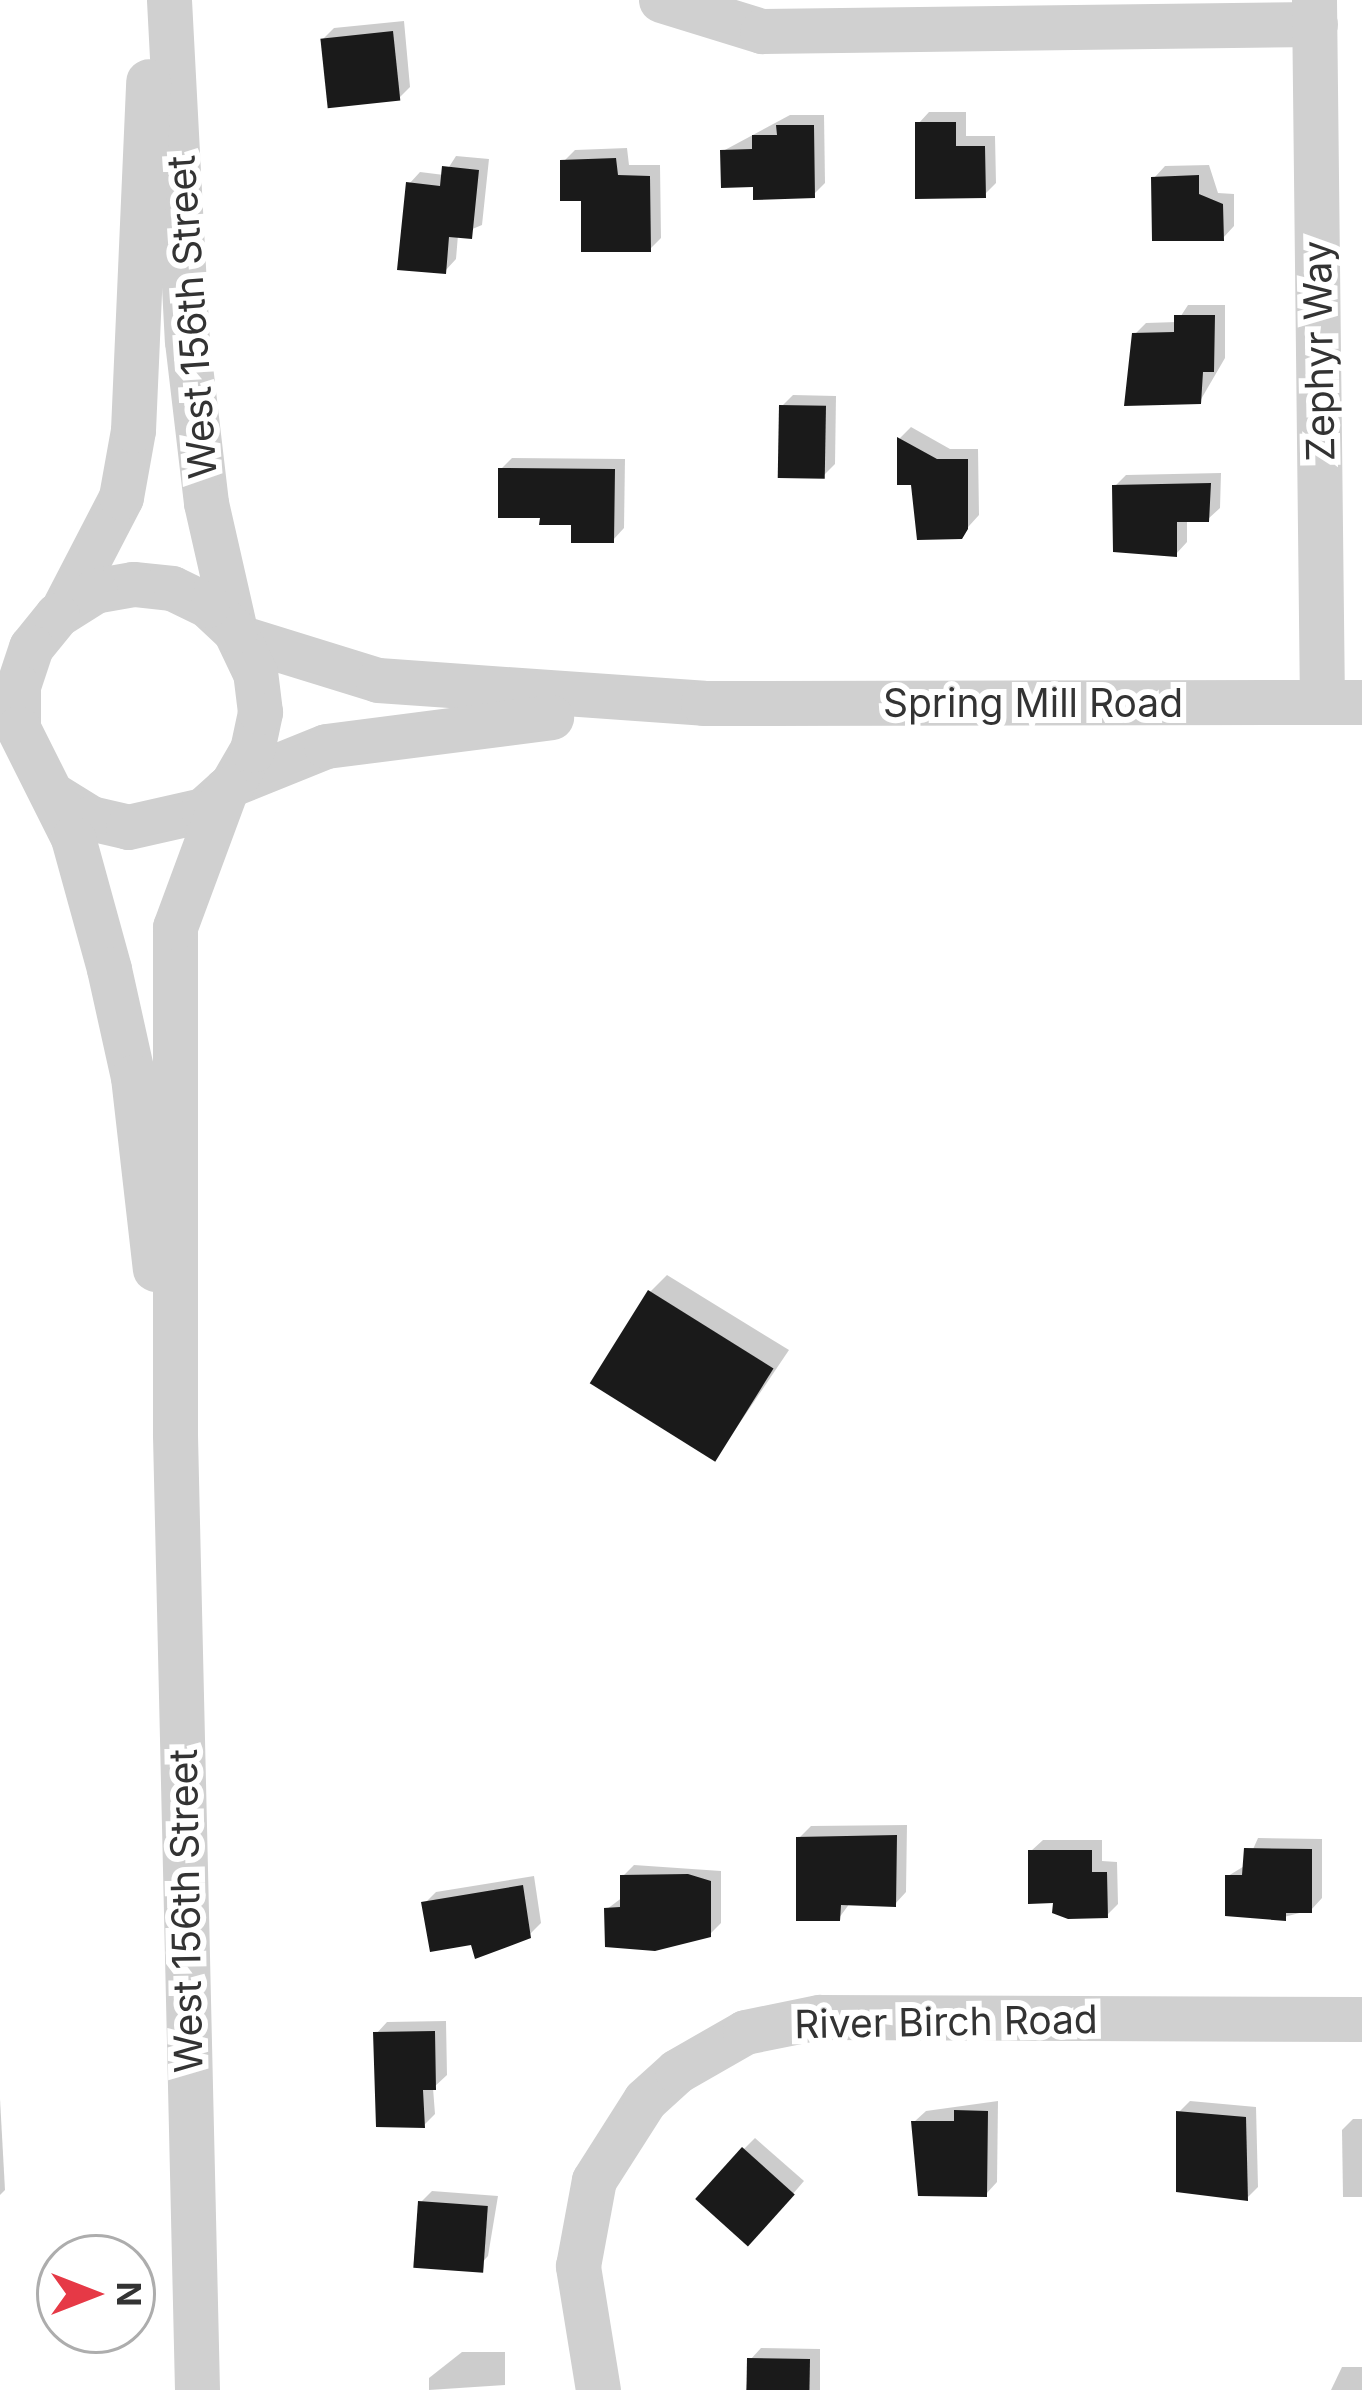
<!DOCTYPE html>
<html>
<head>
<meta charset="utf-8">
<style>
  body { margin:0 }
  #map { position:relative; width:1362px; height:2390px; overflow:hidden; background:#fff; font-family:Inter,sans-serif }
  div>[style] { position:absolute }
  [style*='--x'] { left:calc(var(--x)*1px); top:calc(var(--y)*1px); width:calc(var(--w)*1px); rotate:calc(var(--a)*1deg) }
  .shadow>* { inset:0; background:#0003 }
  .building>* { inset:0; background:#1a1a1a; transform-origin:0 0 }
  .minor>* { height:45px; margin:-22.5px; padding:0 22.5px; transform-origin:22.5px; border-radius:22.5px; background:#d0d0d0 }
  span { translate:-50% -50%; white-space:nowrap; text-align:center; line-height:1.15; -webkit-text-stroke:12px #fff; paint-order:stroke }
  .street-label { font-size:39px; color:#333 }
  .north { position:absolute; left:36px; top:2234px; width:120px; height:120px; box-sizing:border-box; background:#fff; border:3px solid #adadad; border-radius:50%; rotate:90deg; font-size:33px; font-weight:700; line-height:48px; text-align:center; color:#333 }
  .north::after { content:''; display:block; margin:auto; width:42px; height:54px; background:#e63946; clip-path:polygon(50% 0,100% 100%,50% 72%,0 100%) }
</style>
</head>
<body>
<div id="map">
  <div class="shadow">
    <i style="clip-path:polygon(404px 21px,410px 87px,399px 98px,323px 39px,334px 28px)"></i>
    <i style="clip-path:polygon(929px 112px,966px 112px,966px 136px,995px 136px,996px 183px,984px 195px,918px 124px)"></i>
    <i style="clip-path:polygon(790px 115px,824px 115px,825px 183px,813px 195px,756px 184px,723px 151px)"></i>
    <i style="clip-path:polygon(627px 148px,629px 165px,660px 165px,661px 238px,650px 249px,584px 198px,563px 162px,575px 150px)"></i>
    <i style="clip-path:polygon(456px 156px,489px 159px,482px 225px,458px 235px,456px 259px,445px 271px,409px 184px,420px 172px,444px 175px)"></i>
    <i style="clip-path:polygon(1209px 165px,1218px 193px,1234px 194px,1234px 226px,1223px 238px,1154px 178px,1165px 166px)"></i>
    <i style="clip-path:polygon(1188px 305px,1225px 305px,1225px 358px,1200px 401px,1135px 334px,1146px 323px,1177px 322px)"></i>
    <i style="clip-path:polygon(793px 395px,836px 396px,835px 464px,824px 475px,782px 406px)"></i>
    <i style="clip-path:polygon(911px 427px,950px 449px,978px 449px,979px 515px,960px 536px,914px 482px,900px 482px,900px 438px)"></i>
    <i style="clip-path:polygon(512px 458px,625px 459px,624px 528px,613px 540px,543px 515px,501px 469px)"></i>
    <i style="clip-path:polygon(1221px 473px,1220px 508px,1208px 519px,1187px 519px,1187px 542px,1176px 554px,1115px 486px,1126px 475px)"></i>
    <i style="clip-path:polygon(667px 1275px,789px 1350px,716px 1458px,650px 1292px)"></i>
    <i style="clip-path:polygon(907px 1825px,906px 1892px,895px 1904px,850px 1903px,839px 1918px,799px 1838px,811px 1826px)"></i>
    <i style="clip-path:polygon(1258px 1838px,1322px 1839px,1322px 1898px,1311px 1910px,1284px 1917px,1228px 1876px,1246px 1865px)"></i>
    <i style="clip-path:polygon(1043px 1840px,1102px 1840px,1102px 1861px,1117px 1862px,1118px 1904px,1107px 1915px,1056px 1900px,1031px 1851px)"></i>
    <i style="clip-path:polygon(634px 1865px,721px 1871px,721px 1923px,710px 1934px,607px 1909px,623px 1897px,623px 1876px)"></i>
    <i style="clip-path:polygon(534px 1876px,541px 1923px,529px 1935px,473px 1942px,425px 1903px,436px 1892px)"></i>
    <i style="clip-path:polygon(446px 2021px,447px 2075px,433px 2088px,435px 2114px,424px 2125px,376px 2034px,387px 2022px)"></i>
    <i style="clip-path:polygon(0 2099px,5px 2190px,0 2195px)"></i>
    <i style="clip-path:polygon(998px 2101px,997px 2182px,986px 2194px,914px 2122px,926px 2111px)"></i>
    <i style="clip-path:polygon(1190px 2101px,1256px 2107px,1258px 2187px,1247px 2198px,1179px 2112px)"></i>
    <i style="clip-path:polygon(1353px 2119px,1362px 2119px,1362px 2197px,1343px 2197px,1342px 2130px)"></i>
    <i style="clip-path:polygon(755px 2138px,804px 2181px,761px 2231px,744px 2149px)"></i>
    <i style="clip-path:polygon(432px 2191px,498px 2196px,488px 2256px,477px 2268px,421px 2202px)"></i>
    <i style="clip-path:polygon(761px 2348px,820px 2349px,820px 2390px,746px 2390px,750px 2360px)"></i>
    <i style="clip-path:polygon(462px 2352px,505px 2352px,505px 2385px,429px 2390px,429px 2378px)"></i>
    <i style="clip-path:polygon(1342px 2367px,1362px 2367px,1362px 2390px,1331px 2390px)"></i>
  </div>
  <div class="building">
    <i style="left:393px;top:31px;width:70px;height:73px;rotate:84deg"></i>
    <i style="clip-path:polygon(915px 122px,956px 122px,956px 146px,985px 146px,986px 198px,915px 199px)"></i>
    <i style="clip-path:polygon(776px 125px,814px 125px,815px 198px,753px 200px,753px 187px,721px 188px,720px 150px,752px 149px,752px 135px,777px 135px)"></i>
    <i style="clip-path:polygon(616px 158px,618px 175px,650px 176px,651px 252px,581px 252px,581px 201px,560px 201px,560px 160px)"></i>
    <i style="clip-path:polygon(442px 166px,479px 170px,472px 239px,449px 237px,446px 274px,397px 270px,406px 182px,440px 186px)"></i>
    <i style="clip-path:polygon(1199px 175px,1199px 194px,1223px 204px,1224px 241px,1152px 241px,1151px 177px)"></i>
    <i style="clip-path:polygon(1174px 315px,1215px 315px,1214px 372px,1203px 372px,1201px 404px,1124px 406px,1132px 333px,1174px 332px)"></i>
    <i style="left:779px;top:405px;width:47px;height:73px;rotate:1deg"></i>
    <i style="clip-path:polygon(897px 437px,937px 459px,968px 459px,968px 529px,962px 539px,917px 540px,911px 485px,897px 485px)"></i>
    <i style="clip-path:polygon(498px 468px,615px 469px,614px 543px,571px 543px,571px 525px,539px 525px,540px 518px,498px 518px)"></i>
    <i style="clip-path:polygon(1211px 483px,1209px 522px,1177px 522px,1177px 557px,1113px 552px,1112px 485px)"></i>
    <i style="left:648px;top:1290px;width:148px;height:110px;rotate:32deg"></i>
    <i style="clip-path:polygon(897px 1835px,896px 1907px,841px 1905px,840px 1921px,796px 1921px,796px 1837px)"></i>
    <i style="clip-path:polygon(1244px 1848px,1312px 1849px,1312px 1913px,1286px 1913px,1286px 1921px,1225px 1916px,1225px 1875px,1242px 1875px)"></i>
    <i style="clip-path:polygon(1028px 1850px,1092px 1850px,1092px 1872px,1107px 1872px,1108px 1918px,1068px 1919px,1052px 1913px,1053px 1903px,1028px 1904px)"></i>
    <i style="clip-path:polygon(688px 1874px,711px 1881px,711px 1937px,655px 1951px,605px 1947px,604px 1908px,620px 1907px,620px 1875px)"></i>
    <i style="clip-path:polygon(523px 1885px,531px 1938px,475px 1959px,471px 1945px,430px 1952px,421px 1902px)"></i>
    <i style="clip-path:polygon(435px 2031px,436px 2090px,423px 2090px,425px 2128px,376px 2127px,373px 2032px)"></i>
    <i style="clip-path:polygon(954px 2110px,988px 2111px,987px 2197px,918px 2196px,911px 2121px,954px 2121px)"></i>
    <i style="clip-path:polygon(1176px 2111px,1246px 2117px,1248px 2201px,1176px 2192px)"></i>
    <i style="left:742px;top:2147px;width:71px;height:70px;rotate:42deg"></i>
    <i style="left:418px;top:2201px;width:70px;height:67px;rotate:4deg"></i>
    <i style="left:747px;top:2358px;width:63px;height:32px;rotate:1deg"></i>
  </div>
  <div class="minor">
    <i style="--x:169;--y:0;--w:341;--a:87"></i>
    <i style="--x:187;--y:341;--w:163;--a:83.3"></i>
    <i style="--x:206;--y:503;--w:131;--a:77.2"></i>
    <i style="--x:661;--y:0;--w:106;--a:17.1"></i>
    <i style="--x:762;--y:31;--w:553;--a:-0.73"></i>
    <i style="--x:1314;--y:0;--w:702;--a:89.35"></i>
    <i style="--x:62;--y:611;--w:128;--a:-62.6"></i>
    <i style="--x:121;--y:497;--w:68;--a:-79.8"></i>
    <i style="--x:133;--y:430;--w:349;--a:-87.5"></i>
    <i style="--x:239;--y:637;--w:145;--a:17.2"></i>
    <i style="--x:378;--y:680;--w:326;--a:4"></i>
    <i style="--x:703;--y:703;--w:659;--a:-0.09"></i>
    <i style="--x:232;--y:784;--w:101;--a:-22"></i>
    <i style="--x:326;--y:746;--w:227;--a:-7.3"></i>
    <i style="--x:57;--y:797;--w:39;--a:32"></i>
    <i style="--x:90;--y:818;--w:39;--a:13"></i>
    <i style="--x:128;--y:827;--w:77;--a:-12.8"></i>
    <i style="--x:203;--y:810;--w:39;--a:-42"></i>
    <i style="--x:232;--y:784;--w:39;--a:-60"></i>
    <i style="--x:252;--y:750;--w:39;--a:-78"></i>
    <i style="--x:260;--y:712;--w:39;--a:-97"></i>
    <i style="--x:255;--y:673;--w:47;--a:-115.5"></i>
    <i style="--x:235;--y:631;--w:38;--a:-137"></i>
    <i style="--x:207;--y:605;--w:39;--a:-154"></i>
    <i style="--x:172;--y:588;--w:39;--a:-174"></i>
    <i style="--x:133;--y:584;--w:39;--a:170"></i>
    <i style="--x:95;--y:591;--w:45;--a:147.7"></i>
    <i style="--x:57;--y:615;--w:41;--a:129.1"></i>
    <i style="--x:31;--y:647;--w:41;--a:108.4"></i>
    <i style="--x:18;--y:686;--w:42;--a:90"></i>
    <i style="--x:18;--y:728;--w:123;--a:63.4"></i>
    <i style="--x:73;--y:838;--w:136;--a:74.6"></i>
    <i style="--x:109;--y:969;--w:111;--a:77.5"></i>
    <i style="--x:133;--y:1077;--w:193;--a:83.5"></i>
    <i style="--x:197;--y:2390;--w:957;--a:-91.32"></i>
    <i style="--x:175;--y:1433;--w:506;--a:-90"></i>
    <i style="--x:175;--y:927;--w:147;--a:-69.7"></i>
    <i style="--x:598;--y:2390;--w:126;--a:-99.2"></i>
    <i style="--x:578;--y:2266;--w:87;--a:-79.5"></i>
    <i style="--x:594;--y:2180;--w:95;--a:-57.5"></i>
    <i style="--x:645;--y:2100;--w:43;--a:-42.2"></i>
    <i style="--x:677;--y:2071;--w:78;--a:-29.8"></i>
    <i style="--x:745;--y:2032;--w:76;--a:-11.5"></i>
    <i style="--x:819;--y:2017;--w:543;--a:0.21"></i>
  </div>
  <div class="street-label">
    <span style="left:192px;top:317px;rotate:-94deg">West 156th Street</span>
    <span style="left:1319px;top:351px;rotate:-91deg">Zephyr Way</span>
    <span style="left:1033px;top:703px">Spring Mill Road</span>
    <span style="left:186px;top:1911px;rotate:-91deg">West 156th Street</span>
    <span style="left:946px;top:2022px;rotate:-1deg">River Birch Road</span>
  </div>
  <div class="north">N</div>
</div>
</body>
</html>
